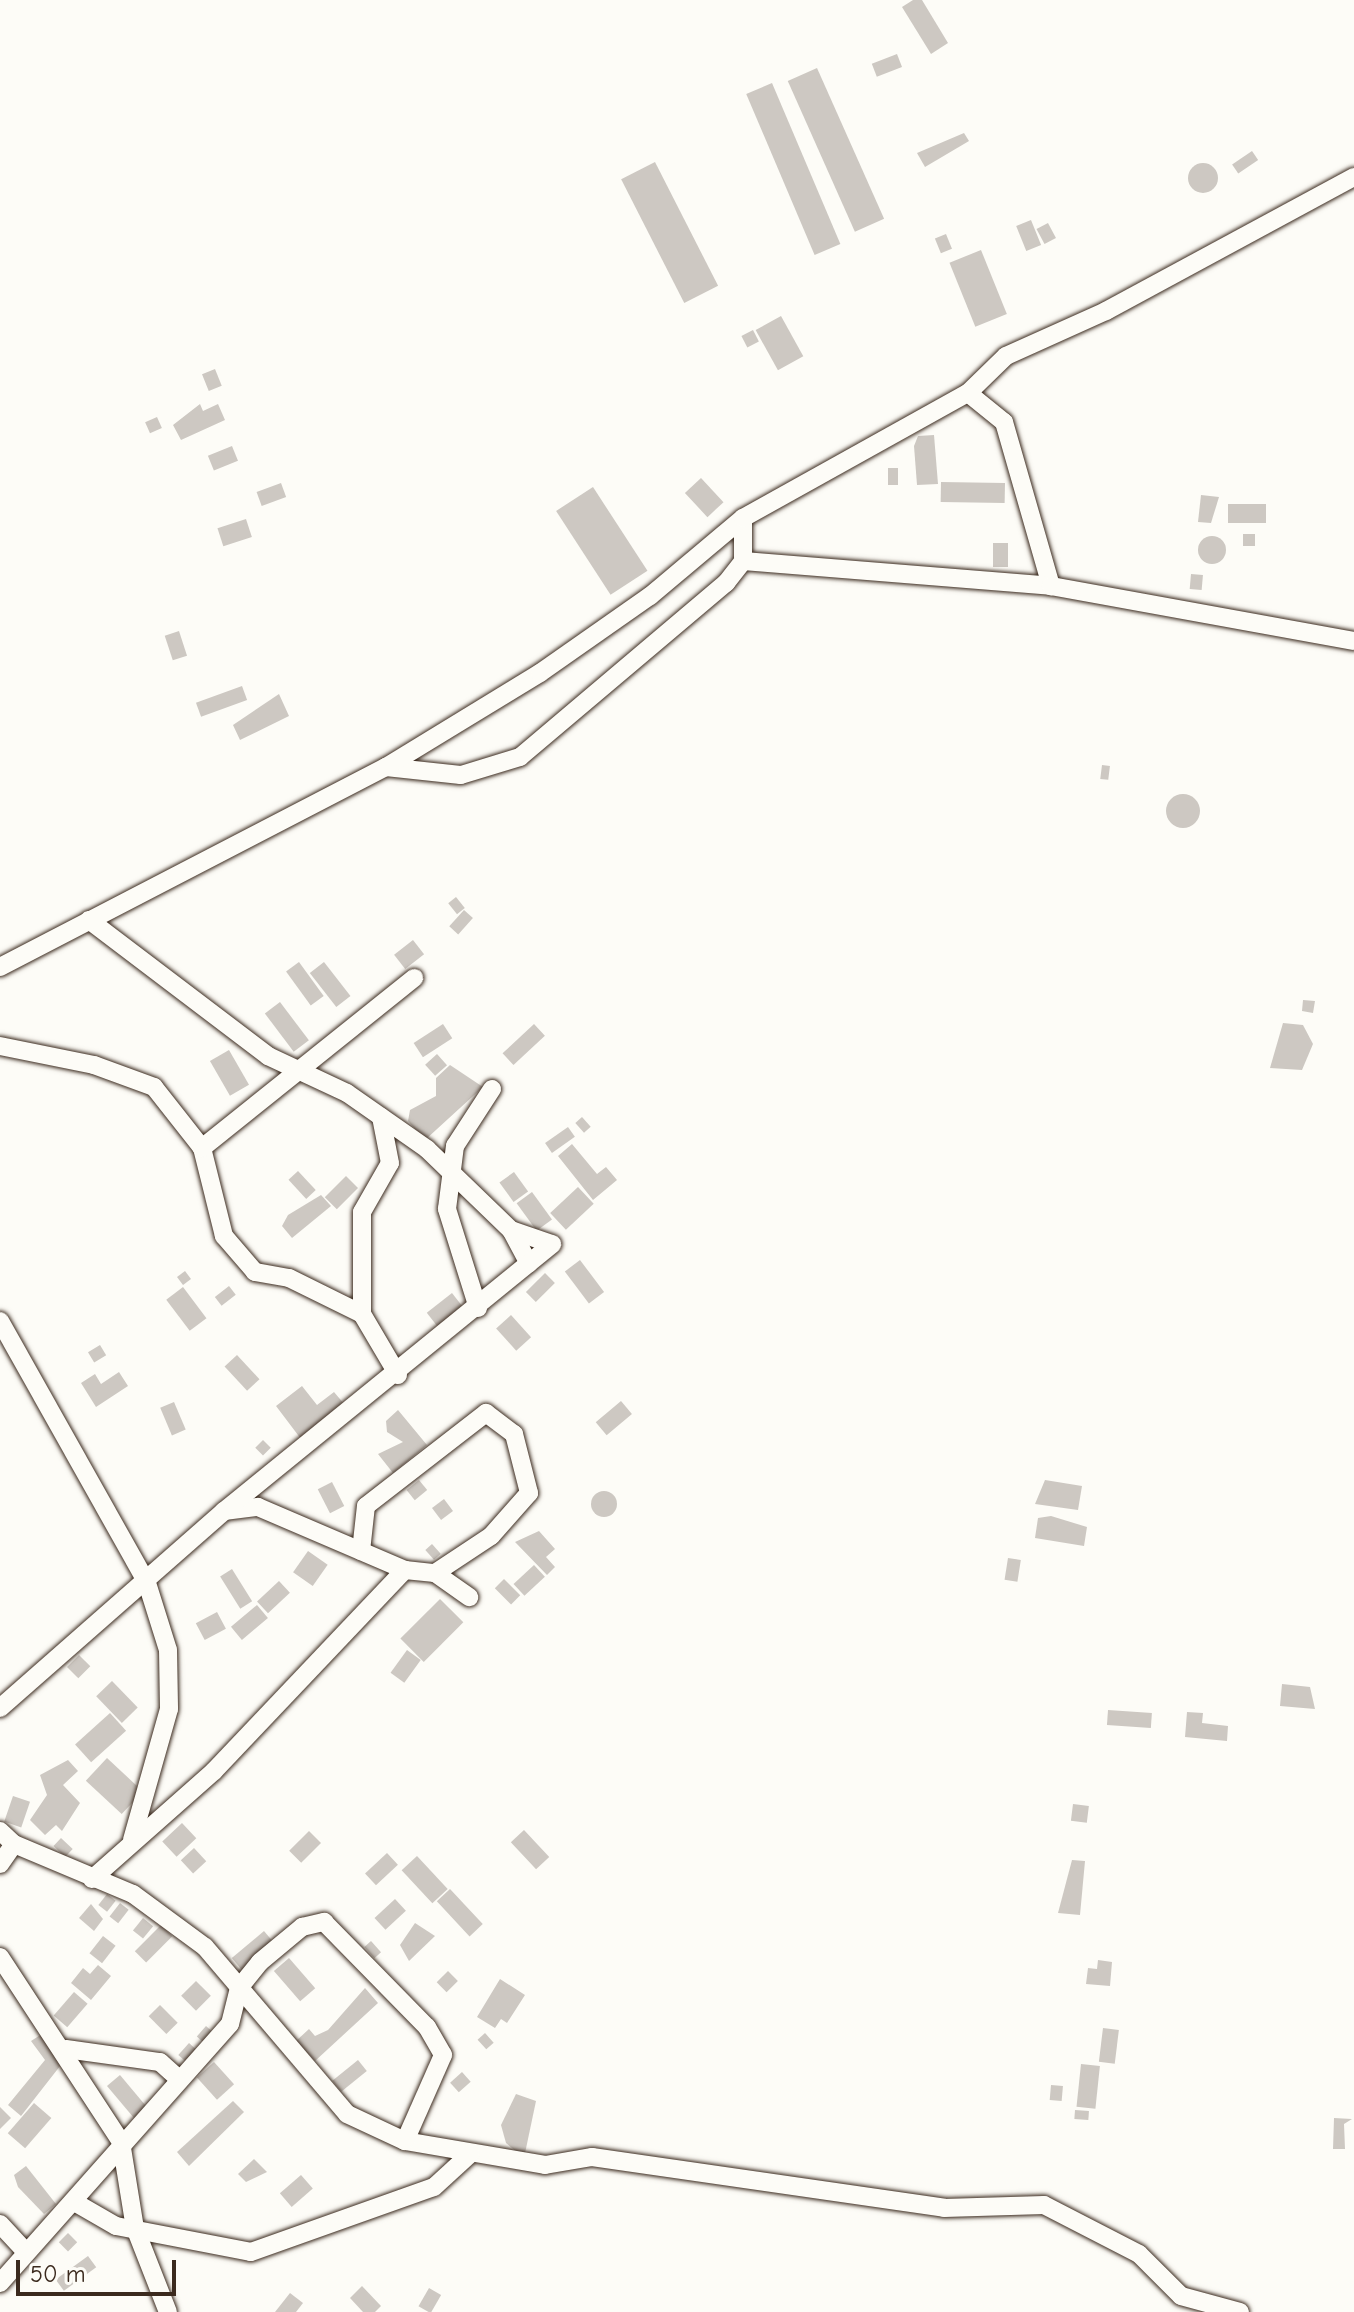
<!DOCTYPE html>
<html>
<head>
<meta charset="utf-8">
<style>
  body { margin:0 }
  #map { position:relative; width:1354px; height:2312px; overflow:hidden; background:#fdfcf7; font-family:"Comic Neue",sans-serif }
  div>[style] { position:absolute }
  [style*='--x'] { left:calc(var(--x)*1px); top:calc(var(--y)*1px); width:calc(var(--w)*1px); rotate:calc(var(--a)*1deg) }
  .building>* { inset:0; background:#cdc8c2; transform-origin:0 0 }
  .round { border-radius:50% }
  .roads { filter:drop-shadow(0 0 2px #3b2a1e) drop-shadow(0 0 2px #3b2a1e) }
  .minor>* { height:18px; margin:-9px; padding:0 9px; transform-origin:9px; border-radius:9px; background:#fdfcf7 }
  span { translate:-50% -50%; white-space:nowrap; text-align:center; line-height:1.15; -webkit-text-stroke:6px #fdfcf7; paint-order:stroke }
  .scale { position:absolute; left:16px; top:2260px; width:160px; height:36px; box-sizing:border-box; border:4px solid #3b2a1e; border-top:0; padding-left:10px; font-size:24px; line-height:28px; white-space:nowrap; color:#3b2a1e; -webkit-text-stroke:6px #fdfcf7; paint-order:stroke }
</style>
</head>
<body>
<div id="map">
  <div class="building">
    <i style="clip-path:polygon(913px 0,922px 0,948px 43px,931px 54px,902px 7px)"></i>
    <i style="left:897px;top:54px;width:14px;height:27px;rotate:69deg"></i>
    <i style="left:817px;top:68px;width:165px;height:32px;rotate:66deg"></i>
    <i style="left:772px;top:83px;width:175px;height:28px;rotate:67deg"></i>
    <i style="clip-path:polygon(964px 133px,969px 141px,925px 167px,917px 153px)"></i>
    <i style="left:1252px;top:151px;width:11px;height:24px;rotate:56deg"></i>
    <i style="left:655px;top:162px;width:139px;height:38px;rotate:63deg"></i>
    <i class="round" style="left:1188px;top:163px;width:30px;height:30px"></i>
    <i style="left:1031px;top:220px;width:27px;height:16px;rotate:68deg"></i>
    <i style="left:1048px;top:223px;width:17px;height:13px;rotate:62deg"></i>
    <i style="left:946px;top:234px;width:16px;height:12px;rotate:68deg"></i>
    <i style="left:981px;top:250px;width:69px;height:34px;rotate:68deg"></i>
    <i style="left:781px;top:316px;width:46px;height:29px;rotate:61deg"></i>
    <i style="left:753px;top:330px;width:13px;height:13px;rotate:63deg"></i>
    <i style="left:215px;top:369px;width:18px;height:14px;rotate:68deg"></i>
    <i style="clip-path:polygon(200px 404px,203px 411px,218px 404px,225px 420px,181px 440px,173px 425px)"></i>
    <i style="left:157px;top:417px;width:12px;height:13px;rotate:66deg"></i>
    <i style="clip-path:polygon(934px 435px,938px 484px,917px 485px,914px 446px,918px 436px)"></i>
    <i style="left:232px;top:446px;width:16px;height:26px;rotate:68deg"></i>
    <i style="left:888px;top:468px;width:10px;height:17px"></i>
    <i style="left:701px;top:478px;width:33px;height:22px;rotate:47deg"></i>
    <i style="left:941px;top:482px;width:64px;height:20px;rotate:1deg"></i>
    <i style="left:281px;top:483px;width:15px;height:26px;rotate:70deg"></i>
    <i style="left:593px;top:487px;width:100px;height:44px;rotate:57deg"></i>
    <i style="clip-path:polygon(1201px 495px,1219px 497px,1211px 523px,1198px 522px)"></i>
    <i style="left:1228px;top:504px;width:38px;height:19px"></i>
    <i style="left:246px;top:519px;width:19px;height:30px;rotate:72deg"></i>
    <i style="left:1243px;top:534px;width:12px;height:12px"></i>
    <i class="round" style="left:1198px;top:536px;width:28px;height:28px"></i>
    <i style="left:993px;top:543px;width:15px;height:24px"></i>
    <i style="left:1191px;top:574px;width:12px;height:15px;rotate:5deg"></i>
    <i style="left:179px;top:631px;width:26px;height:15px;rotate:72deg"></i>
    <i style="left:242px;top:686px;width:15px;height:49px;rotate:70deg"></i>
    <i style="clip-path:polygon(279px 694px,289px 716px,240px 740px,233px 725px)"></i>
    <i style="left:1102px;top:765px;width:8px;height:14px;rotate:7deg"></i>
    <i class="round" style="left:1166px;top:794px;width:34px;height:34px"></i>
    <i style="left:456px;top:897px;width:14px;height:10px;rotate:51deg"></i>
    <i style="left:464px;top:910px;width:12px;height:22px;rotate:42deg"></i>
    <i style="left:413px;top:940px;width:18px;height:24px;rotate:52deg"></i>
    <i style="left:299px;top:962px;width:42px;height:16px;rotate:54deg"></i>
    <i style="left:324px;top:962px;width:43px;height:18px;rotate:52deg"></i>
    <i style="clip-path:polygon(1303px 1000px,1315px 1001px,1313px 1013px,1302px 1011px)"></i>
    <i style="left:280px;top:1002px;width:48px;height:19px;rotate:53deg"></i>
    <i style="clip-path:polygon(1283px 1023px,1303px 1025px,1313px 1044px,1302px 1070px,1270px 1068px)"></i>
    <i style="left:443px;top:1024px;width:17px;height:35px;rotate:57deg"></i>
    <i style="left:534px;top:1024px;width:16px;height:43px;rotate:47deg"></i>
    <i style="left:229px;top:1050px;width:40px;height:22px;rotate:60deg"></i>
    <i style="left:437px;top:1054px;width:15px;height:16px;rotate:48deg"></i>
    <i style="clip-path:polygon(450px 1065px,483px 1087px,425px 1140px,408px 1121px,410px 1110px,436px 1096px,436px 1078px)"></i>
    <i style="left:582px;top:1117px;width:13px;height:9px;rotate:48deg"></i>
    <i style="left:568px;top:1127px;width:12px;height:28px;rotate:55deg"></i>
    <i style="clip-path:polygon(572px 1144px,597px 1174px,606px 1167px,617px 1180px,593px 1200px,558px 1156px)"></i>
    <i style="left:298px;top:1171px;width:26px;height:13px;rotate:47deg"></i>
    <i style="left:514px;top:1172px;width:24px;height:18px;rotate:54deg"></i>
    <i style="left:346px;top:1176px;width:17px;height:30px;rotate:45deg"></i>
    <i style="left:578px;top:1187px;width:23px;height:38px;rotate:47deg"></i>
    <i style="left:532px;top:1192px;width:34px;height:19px;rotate:54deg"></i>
    <i style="clip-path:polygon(321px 1195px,331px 1206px,292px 1238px,282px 1226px,288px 1215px)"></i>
    <i style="left:580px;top:1260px;width:40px;height:19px;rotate:53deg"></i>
    <i style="left:185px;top:1271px;width:10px;height:10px;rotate:53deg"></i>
    <i style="left:545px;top:1273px;width:14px;height:27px;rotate:45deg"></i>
    <i style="left:229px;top:1286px;width:11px;height:18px;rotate:52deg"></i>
    <i style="left:183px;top:1287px;width:39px;height:21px;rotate:53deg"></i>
    <i style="left:452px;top:1293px;width:18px;height:32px;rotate:52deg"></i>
    <i style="left:511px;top:1315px;width:30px;height:20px;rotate:48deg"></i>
    <i style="left:100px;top:1345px;width:12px;height:14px;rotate:59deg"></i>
    <i style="left:237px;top:1355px;width:33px;height:17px;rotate:47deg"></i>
    <i style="clip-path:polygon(119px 1372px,128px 1386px,96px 1407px,81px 1383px,95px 1374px,101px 1384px)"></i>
    <i style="clip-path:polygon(302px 1386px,317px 1405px,334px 1392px,345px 1405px,301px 1439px,276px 1406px)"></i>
    <i style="left:621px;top:1401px;width:17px;height:33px;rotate:50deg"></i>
    <i style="left:174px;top:1402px;width:30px;height:15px;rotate:67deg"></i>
    <i style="clip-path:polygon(398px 1410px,427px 1445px,393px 1473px,378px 1454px,403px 1442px,387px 1432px,386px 1421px)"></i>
    <i style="left:263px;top:1440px;width:11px;height:11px;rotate:45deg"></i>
    <i style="left:419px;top:1480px;width:13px;height:16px;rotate:51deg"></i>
    <i style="clip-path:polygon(1045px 1480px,1082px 1486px,1078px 1510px,1035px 1504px)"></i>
    <i style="left:332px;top:1482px;width:27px;height:16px;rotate:63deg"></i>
    <i class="round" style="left:591px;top:1491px;width:26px;height:26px"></i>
    <i style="left:444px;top:1499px;width:15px;height:15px;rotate:53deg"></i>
    <i style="clip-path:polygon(1051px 1516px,1087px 1527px,1084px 1546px,1035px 1538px,1038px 1518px)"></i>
    <i style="clip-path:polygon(539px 1531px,555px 1549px,546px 1557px,555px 1567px,547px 1575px,515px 1542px)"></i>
    <i style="left:432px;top:1544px;width:13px;height:9px;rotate:48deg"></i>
    <i style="left:308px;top:1551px;width:24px;height:26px;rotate:35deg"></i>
    <i style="left:1008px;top:1558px;width:13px;height:22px;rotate:9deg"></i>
    <i style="left:534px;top:1565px;width:16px;height:28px;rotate:47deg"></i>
    <i style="left:232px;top:1569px;width:38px;height:14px;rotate:58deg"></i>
    <i style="left:504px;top:1579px;width:23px;height:13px;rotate:45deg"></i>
    <i style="left:279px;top:1581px;width:16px;height:30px;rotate:47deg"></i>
    <i style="left:440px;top:1599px;width:33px;height:56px;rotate:45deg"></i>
    <i style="left:257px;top:1605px;width:17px;height:34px;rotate:50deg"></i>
    <i style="left:217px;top:1612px;width:19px;height:24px;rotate:62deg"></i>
    <i style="left:407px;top:1650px;width:17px;height:28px;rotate:36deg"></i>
    <i style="left:79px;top:1655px;width:16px;height:17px;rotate:45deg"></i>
    <i style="left:112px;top:1681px;width:37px;height:22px;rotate:46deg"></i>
    <i style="clip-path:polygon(1282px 1684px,1310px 1687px,1315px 1709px,1280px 1706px)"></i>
    <i style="left:1108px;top:1710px;width:44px;height:15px;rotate:4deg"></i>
    <i style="clip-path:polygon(1187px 1712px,1203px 1713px,1202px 1723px,1228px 1726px,1227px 1741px,1185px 1737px)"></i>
    <i style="left:110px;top:1713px;width:24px;height:47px;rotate:48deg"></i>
    <i style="left:107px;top:1758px;width:49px;height:31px;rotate:43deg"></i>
    <i style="clip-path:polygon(68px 1760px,78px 1771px,63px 1785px,80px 1803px,62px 1831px,56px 1825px,45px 1835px,30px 1820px,47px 1795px,40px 1775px)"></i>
    <i style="left:13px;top:1796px;width:18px;height:27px;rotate:19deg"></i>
    <i style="left:1073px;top:1804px;width:16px;height:17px;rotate:7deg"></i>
    <i style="left:182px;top:1823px;width:21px;height:27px;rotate:47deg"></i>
    <i style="left:524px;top:1830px;width:37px;height:18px;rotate:47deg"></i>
    <i style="left:309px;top:1831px;width:17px;height:28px;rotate:45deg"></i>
    <i style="left:61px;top:1838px;width:16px;height:11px;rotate:43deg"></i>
    <i style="left:194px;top:1848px;width:18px;height:18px;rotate:47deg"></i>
    <i style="left:387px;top:1853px;width:16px;height:30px;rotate:47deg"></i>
    <i style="left:417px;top:1856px;width:45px;height:21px;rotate:47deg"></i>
    <i style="clip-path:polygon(1072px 1860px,1085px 1861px,1080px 1915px,1058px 1913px)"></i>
    <i style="left:450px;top:1889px;width:48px;height:18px;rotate:47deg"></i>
    <i style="left:107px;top:1894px;width:11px;height:14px;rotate:38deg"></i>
    <i style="left:395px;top:1899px;width:16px;height:28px;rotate:47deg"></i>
    <i style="left:120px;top:1903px;width:11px;height:17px;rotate:38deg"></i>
    <i style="clip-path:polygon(91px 1904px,103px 1919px,94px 1931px,79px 1918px)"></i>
    <i style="left:143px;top:1918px;width:13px;height:16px;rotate:39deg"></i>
    <i style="clip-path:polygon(415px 1923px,435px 1936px,409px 1961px,400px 1945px)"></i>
    <i style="left:161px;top:1925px;width:16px;height:37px;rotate:45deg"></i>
    <i style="left:264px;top:1931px;width:17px;height:42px;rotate:50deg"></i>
    <i style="left:103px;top:1936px;width:16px;height:22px;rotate:38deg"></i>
    <i style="left:371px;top:1941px;width:15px;height:9px;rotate:48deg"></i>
    <i style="left:289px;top:1958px;width:40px;height:20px;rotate:49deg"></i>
    <i style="clip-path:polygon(1098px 1960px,1112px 1962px,1110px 1986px,1086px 1984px,1088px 1968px,1097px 1969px)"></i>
    <i style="clip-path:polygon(98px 1965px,111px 1976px,91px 2000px,71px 1983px,83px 1968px,90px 1974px)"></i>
    <i style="left:448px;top:1971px;width:14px;height:16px;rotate:45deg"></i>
    <i style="clip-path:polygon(500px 1979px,525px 1995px,507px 2023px,501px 2019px,495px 2028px,477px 2017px)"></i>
    <i style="left:196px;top:1981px;width:21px;height:21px;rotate:45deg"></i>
    <i style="clip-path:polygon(365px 1988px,378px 2003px,315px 2061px,296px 2041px,309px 2029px,315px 2036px,328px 2030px)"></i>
    <i style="left:74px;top:1992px;width:18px;height:31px;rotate:41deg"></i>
    <i style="left:160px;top:2005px;width:25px;height:16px;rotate:45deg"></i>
    <i style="left:206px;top:2026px;width:9px;height:14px;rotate:41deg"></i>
    <i style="left:1103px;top:2028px;width:16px;height:34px;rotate:7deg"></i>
    <i style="clip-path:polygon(45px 2032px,64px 2061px,21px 2116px,8px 2105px,45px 2060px,31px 2041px)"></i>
    <i style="left:485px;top:2033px;width:13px;height:10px;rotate:48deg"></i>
    <i style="left:189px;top:2043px;width:13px;height:16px;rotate:42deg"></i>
    <i style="left:358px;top:2060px;width:14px;height:33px;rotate:51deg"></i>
    <i style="left:214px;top:2062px;width:30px;height:23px;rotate:48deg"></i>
    <i style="left:1081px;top:2064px;width:19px;height:43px;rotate:6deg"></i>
    <i style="left:462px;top:2072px;width:13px;height:16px;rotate:48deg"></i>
    <i style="left:120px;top:2075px;width:42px;height:17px;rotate:50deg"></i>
    <i style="left:1051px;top:2085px;width:12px;height:15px;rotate:5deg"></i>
    <i style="clip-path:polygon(516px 2094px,536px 2101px,524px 2158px,506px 2143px,501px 2125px)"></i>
    <i style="clip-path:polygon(233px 2101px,244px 2112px,189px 2166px,177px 2152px)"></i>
    <i style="left:34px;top:2103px;width:23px;height:40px;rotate:41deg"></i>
    <i style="clip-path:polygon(0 2107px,11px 2118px,0 2129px)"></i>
    <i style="left:1075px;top:2110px;width:14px;height:9px;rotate:4deg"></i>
    <i style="clip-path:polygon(1334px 2118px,1352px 2119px,1344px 2124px,1345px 2149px,1333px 2149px)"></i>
    <i style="clip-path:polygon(254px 2159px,267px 2172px,246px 2182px,238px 2174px)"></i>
    <i style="clip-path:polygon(26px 2166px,56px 2204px,44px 2214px,18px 2187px,14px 2175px)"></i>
    <i style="left:301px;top:2175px;width:18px;height:28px;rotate:49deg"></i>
    <i style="left:68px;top:2233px;width:13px;height:13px;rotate:45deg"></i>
    <i style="left:88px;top:2256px;width:14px;height:40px;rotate:54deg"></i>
    <i style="clip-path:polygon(362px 2286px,381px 2306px,375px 2312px,363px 2312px,350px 2298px)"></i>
    <i style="left:429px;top:2288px;width:14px;height:21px;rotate:30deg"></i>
    <i style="clip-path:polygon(290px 2293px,303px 2303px,296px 2312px,275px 2312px)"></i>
  </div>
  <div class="roads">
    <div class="minor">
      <i style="--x:968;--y:393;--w:46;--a:38.9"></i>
      <i style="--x:1004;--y:422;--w:171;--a:74"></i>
      <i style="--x:743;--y:561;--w:309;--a:4.6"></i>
      <i style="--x:1051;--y:586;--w:308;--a:10.3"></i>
      <i style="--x:386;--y:767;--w:75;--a:6.1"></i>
      <i style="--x:461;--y:775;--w:62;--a:-17"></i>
      <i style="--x:520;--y:757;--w:270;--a:-40.2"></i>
      <i style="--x:726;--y:583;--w:28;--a:-52"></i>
      <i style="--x:743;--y:561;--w:43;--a:-90"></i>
      <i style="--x:89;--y:920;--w:225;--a:37.2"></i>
      <i style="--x:268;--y:1056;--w:87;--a:25.1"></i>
      <i style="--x:347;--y:1093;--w:98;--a:35"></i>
      <i style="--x:427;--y:1149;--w:117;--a:44"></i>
      <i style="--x:511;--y:1230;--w:38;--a:62"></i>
      <i style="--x:0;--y:967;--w:435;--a:-27.4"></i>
      <i style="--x:386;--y:767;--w:180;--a:-31.4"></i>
      <i style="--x:540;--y:673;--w:134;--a:-35"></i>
      <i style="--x:650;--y:596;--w:121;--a:-40"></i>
      <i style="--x:743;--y:518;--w:257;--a:-29.1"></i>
      <i style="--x:968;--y:393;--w:53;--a:-44.2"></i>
      <i style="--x:1006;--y:356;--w:110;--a:-24.2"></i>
      <i style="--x:1106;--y:311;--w:282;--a:-28.4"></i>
      <i style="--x:0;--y:1046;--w:96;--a:11.4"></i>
      <i style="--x:94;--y:1065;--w:64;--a:20.1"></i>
      <i style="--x:154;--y:1087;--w:78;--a:51.8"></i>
      <i style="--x:511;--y:1230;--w:43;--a:18.9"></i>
      <i style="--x:478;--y:1308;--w:104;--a:-107.4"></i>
      <i style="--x:447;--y:1209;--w:64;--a:-82.8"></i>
      <i style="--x:455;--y:1146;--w:68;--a:-57"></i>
      <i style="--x:362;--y:1314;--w:102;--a:-90"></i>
      <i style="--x:362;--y:1212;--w:56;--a:-60.3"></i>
      <i style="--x:390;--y:1163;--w:47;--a:-101.1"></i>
      <i style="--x:0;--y:1321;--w:300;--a:60.7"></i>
      <i style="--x:147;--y:1583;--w:70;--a:72.6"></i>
      <i style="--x:168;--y:1650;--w:59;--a:89"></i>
      <i style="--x:169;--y:1709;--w:136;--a:105.8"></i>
      <i style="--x:398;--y:1375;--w:71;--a:-120.5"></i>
      <i style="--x:362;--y:1314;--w:81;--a:-153.7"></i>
      <i style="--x:289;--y:1278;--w:35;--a:-170"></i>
      <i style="--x:255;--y:1272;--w:48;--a:-130.7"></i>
      <i style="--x:224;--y:1236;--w:91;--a:-104"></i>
      <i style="--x:202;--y:1148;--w:272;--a:-38.7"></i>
      <i style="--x:224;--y:1511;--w:34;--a:-7"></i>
      <i style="--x:258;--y:1507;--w:160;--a:23.2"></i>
      <i style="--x:405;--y:1570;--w:30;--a:6"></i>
      <i style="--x:435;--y:1573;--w:42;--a:35.2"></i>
      <i style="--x:361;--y:1551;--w:45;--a:-83.7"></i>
      <i style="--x:366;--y:1506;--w:152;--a:-37.8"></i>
      <i style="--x:486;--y:1413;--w:35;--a:37"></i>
      <i style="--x:514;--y:1434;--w:61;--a:75.7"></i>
      <i style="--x:529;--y:1493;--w:57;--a:131.5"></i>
      <i style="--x:491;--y:1536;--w:67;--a:146.5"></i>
      <i style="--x:0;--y:1708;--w:298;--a:-41.3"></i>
      <i style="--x:224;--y:1511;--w:423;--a:-39.1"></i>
      <i style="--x:0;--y:1831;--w:19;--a:43"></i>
      <i style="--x:14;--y:1844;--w:129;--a:22.8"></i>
      <i style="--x:133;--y:1894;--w:89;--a:36.4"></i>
      <i style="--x:205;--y:1947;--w:219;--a:49.6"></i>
      <i style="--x:347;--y:2114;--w:64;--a:25"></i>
      <i style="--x:405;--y:2141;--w:142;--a:9.7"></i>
      <i style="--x:545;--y:2165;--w:48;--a:-9.7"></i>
      <i style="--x:592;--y:2157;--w:356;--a:8.2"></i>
      <i style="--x:944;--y:2208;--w:100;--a:-1.7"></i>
      <i style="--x:1044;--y:2205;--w:107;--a:27.3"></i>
      <i style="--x:1139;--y:2254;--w:59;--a:45"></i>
      <i style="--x:1181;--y:2296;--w:61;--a:15.2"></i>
      <i style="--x:0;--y:1864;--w:24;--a:-55"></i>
      <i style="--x:92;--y:1879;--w:163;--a:-41.5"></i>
      <i style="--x:214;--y:1771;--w:277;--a:-46.5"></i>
      <i style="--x:0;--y:1957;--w:221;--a:56.8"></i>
      <i style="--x:121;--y:2142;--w:87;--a:80.8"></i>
      <i style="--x:135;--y:2228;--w:90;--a:68.6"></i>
      <i style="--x:66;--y:2049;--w:95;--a:7.9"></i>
      <i style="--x:160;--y:2062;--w:24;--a:42"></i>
      <i style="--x:76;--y:2203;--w:46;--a:29.9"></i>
      <i style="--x:116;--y:2226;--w:137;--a:10.9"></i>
      <i style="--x:251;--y:2252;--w:194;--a:-19.6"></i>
      <i style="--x:434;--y:2187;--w:49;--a:-42.5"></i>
      <i style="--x:0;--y:2224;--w:38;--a:47"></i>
      <i style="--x:0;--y:2283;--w:346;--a:-48.4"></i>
      <i style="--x:230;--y:2024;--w:37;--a:-76"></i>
      <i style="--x:239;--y:1988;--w:33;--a:-51"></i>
      <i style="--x:260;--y:1962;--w:55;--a:-39.8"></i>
      <i style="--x:302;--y:1927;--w:23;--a:-13"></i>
      <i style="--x:324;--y:1922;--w:147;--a:45.6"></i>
      <i style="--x:427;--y:2027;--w:32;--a:60"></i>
      <i style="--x:443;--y:2055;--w:94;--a:113.8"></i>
    </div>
  </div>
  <div class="scale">50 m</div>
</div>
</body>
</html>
